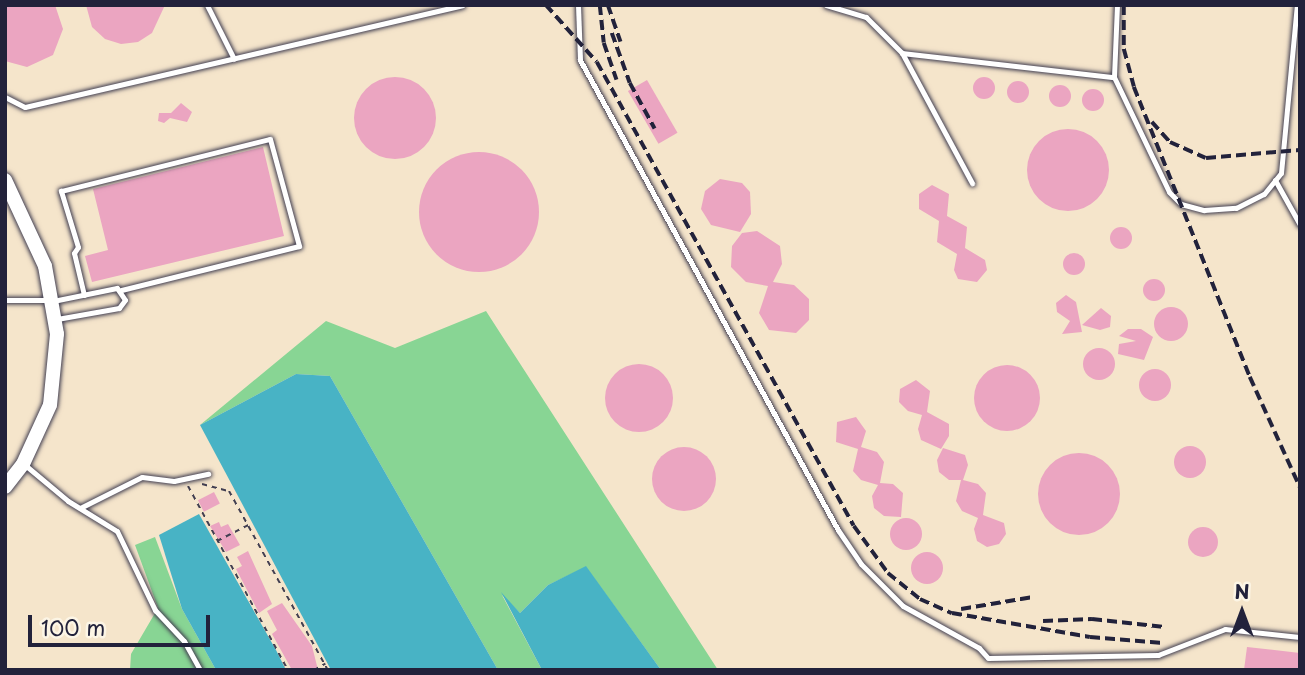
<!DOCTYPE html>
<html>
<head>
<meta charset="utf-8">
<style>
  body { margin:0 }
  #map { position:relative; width:1305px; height:675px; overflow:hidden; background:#f5e5cb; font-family:"Playpen Sans",sans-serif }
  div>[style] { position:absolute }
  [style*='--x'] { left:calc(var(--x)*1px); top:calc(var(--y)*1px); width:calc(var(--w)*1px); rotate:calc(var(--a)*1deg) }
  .green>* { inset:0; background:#88d594 }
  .water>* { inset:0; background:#48b3c5 }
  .building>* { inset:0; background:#eba5c1; transform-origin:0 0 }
  .round { border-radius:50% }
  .path>* { height:2px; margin-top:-1px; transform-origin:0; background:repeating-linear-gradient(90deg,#423f51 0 5px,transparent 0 10px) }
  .roads { filter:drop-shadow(0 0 2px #423f51) drop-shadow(0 0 2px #423f51) }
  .service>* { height:5px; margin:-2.5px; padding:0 2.5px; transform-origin:2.5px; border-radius:2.5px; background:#fff }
  .tertiary>* { height:14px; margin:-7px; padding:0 7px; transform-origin:7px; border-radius:7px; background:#fff }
  .rail>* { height:3.5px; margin-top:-1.75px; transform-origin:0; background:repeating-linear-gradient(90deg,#22223b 0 10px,transparent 0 15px) }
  span { translate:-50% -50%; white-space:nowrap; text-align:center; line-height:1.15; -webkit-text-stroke:6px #fcf5e5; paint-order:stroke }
  .frame { position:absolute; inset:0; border:7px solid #22223b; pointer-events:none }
  .north { position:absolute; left:1207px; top:577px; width:70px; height:70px; -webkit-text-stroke:5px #fcf5e5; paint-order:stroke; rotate:0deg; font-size:19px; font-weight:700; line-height:28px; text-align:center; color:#22223b }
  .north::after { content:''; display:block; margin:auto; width:24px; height:32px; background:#22223b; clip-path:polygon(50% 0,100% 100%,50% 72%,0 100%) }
  .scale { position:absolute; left:28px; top:615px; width:182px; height:32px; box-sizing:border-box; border:4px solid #22223b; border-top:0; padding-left:9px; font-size:21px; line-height:24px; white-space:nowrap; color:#22223b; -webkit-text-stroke:5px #fcf5e5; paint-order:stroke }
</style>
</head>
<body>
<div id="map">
  <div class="green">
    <i style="clip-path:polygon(486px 311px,718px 670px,661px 670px,586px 567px,548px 585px,520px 613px,502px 595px,542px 670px,498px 670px,330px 376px,296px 374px,200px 425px,326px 321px,395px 348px)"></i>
    <i style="clip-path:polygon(155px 537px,182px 609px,216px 670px,130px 670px,131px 654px,158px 608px,135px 545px)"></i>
  </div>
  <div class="water">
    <i style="clip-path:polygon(296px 374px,330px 376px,498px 670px,331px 670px,200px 425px)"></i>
    <i style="clip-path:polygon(199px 514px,276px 650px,286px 670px,216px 670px,182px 609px,159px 535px)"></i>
    <i style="clip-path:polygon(586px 566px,661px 670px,542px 670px,501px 592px,520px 613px,548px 585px)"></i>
  </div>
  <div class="building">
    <i style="clip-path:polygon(5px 5px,55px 5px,63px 29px,53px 55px,27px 67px,5px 61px)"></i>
    <i style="clip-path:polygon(86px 5px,165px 5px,152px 33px,138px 42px,121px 44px,105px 39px,92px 27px)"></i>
    <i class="round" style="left:973px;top:77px;width:22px;height:22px"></i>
    <i class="round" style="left:354px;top:77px;width:82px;height:82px"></i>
    <i style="left:647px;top:80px;width:61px;height:22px;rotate:60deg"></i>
    <i class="round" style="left:1007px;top:81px;width:22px;height:22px"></i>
    <i class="round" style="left:1049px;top:85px;width:22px;height:22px"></i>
    <i class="round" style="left:1082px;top:89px;width:22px;height:22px"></i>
    <i style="clip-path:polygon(181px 103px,192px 112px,187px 122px,170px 118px,164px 123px,158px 121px,159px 113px,171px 113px)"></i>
    <i class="round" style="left:1027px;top:129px;width:82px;height:82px"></i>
    <i style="clip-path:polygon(263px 147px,284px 236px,92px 282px,85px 256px,108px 250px,93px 189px)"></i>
    <i class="round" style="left:419px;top:152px;width:120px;height:120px"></i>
    <i style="clip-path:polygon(720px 179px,742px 183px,750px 192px,751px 214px,740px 232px,711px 225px,701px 209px,705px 191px)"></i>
    <i style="clip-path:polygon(932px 185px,949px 194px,947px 216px,967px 227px,965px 248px,985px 260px,987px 270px,977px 282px,958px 279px,954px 270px,957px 254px,937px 242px,939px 221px,919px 209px,919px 194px)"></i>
    <i class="round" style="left:1110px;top:227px;width:22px;height:22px"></i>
    <i style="clip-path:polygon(757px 231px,780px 246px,782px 264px,773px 282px,794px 285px,809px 299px,809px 320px,796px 333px,769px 330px,759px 313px,768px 286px,746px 282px,731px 267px,732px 246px,742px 233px)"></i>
    <i class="round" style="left:1063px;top:253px;width:22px;height:22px"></i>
    <i class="round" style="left:1143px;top:279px;width:22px;height:22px"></i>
    <i style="clip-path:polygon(1066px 295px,1076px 302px,1082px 332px,1062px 334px,1070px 321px,1057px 312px,1056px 303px)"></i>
    <i class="round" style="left:1154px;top:307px;width:34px;height:34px"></i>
    <i style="clip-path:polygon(1101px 308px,1111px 316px,1110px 327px,1100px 330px,1082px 325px)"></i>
    <i style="clip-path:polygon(1128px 329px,1141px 329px,1153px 337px,1144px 360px,1118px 354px,1119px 344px,1136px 341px,1119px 336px)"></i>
    <i class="round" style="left:1083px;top:348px;width:32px;height:32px"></i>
    <i class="round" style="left:605px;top:364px;width:68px;height:68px"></i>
    <i class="round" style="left:974px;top:365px;width:66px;height:66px"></i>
    <i class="round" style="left:1139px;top:369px;width:32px;height:32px"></i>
    <i style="clip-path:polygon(916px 380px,930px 391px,927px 412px,949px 424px,949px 436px,941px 449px,921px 440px,918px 429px,922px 415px,908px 411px,899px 402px,900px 389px)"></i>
    <i style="clip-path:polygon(856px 417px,866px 431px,861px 447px,877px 452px,884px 462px,880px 483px,893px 484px,903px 493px,901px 517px,884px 516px,874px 508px,872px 496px,878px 485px,861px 480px,853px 471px,858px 449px,836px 442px,837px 422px)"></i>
    <i class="round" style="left:1174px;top:446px;width:32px;height:32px"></i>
    <i class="round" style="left:652px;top:447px;width:64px;height:64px"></i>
    <i style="clip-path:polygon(943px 448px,965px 455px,968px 465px,963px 480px,978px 484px,986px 493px,983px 515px,1004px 523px,1006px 534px,999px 544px,987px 547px,977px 541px,974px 529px,978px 518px,962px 511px,956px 501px,961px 480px,949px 480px,939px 472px,937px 460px)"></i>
    <i class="round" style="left:1038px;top:453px;width:82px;height:82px"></i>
    <i style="left:214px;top:492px;width:13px;height:18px;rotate:63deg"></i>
    <i class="round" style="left:890px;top:518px;width:32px;height:32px"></i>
    <i style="clip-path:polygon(219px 522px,221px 527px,228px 524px,240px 545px,226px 552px,210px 526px)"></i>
    <i class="round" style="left:1188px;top:527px;width:30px;height:30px"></i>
    <i style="clip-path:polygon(248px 551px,272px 604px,259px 613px,236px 569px,242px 566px,237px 557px)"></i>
    <i class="round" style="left:911px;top:552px;width:32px;height:32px"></i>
    <i style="clip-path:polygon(282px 603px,312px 646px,318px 670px,292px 670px,272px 634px,277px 630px,267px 611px)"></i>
    <i style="clip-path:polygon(1247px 647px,1300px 653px,1300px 670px,1244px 670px)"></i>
  </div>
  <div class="path">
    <i style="--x:202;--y:484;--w:28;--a:15"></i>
    <i style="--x:229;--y:491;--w:205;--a:61.1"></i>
    <i style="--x:188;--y:486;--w:209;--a:61.5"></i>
    <i style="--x:217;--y:541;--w:36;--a:-27"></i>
    <i style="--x:314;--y:670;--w:13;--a:-29"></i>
  </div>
  <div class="roads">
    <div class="service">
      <i style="--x:207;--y:5;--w:60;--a:63.4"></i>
      <i style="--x:578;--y:5;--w:55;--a:87.9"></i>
      <i style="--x:580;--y:60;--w:536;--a:61.24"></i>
      <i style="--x:838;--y:530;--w:41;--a:55.9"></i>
      <i style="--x:861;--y:564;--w:59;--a:45"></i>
      <i style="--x:903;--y:606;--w:87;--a:28.9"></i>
      <i style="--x:979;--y:648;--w:13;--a:48"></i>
      <i style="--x:988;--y:658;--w:170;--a:-1"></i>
      <i style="--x:1158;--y:655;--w:72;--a:-21.2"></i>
      <i style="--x:1225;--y:629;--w:75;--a:6.1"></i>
      <i style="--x:826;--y:5;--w:42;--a:16.7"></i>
      <i style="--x:866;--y:17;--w:51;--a:45"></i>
      <i style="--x:902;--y:53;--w:213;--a:6.5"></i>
      <i style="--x:1117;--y:5;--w:72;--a:92.4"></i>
      <i style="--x:1114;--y:77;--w:127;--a:64.4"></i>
      <i style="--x:1169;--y:192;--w:17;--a:45"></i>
      <i style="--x:1181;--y:204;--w:24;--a:15"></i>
      <i style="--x:1204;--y:210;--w:32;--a:-4"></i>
      <i style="--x:1236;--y:208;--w:31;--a:-27"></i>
      <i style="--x:1264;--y:194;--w:27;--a:-51"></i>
      <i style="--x:1281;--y:173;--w:169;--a:-84.6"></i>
      <i style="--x:902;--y:53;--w:148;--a:61.7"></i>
      <i style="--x:5;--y:97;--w:22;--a:27"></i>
      <i style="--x:25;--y:107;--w:449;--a:-13.1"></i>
      <i style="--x:1275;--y:180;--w:51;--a:60.9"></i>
      <i style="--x:84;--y:295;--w:43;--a:-103.4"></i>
      <i style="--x:74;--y:253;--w:7;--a:-56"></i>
      <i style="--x:78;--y:247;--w:59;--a:-106.9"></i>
      <i style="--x:61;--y:191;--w:215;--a:-14"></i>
      <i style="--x:270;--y:139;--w:111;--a:74.8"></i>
      <i style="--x:299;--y:246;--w:183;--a:166.1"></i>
      <i style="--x:5;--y:300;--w:46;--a:0"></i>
      <i style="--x:53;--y:301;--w:65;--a:-11.5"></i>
      <i style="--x:117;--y:288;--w:14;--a:56"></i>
      <i style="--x:125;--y:300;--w:10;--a:127"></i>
      <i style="--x:119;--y:308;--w:63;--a:169.9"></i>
      <i style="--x:25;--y:465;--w:56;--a:39.9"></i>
      <i style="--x:68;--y:501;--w:57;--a:31.5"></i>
      <i style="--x:117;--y:531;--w:88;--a:64.3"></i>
      <i style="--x:155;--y:610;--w:42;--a:46.9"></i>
      <i style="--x:184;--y:641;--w:33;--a:61"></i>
      <i style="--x:80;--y:508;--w:69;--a:-26.6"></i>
      <i style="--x:142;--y:477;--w:32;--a:7"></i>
      <i style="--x:174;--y:481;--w:35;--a:-12"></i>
    </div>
    <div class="tertiary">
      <i style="--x:5;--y:180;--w:95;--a:65.1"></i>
      <i style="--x:45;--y:266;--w:69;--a:80"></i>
      <i style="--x:57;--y:334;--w:71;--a:95.6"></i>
      <i style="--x:50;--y:405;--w:65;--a:114.6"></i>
      <i style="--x:23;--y:464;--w:29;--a:128"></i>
    </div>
  </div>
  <div class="rail">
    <i style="--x:546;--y:5;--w:76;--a:48.2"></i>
    <i style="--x:597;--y:62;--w:530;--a:61.02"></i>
    <i style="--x:854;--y:526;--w:58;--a:54.1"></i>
    <i style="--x:888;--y:573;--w:41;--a:39.1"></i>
    <i style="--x:920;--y:599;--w:35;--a:24"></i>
    <i style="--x:952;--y:613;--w:140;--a:9.9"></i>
    <i style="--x:1090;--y:637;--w:73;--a:4.7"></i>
    <i style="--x:600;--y:5;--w:38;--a:84"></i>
    <i style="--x:604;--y:43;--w:39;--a:71"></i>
    <i style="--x:608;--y:5;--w:39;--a:71"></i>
    <i style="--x:1124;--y:5;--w:44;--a:90"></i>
    <i style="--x:1124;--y:49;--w:39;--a:75"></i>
    <i style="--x:1134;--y:87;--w:312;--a:68.2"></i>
    <i style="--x:1250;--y:377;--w:121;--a:65.6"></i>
    <i style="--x:612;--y:33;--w:53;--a:70.2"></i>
    <i style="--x:630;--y:83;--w:52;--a:61.5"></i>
    <i style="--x:1152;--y:122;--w:27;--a:48"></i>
    <i style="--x:1170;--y:142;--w:39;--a:24"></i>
    <i style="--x:1206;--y:158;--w:94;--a:-4.9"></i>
    <i style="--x:961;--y:609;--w:73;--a:-9.5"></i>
    <i style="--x:1043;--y:621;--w:49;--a:-2.3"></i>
    <i style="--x:1092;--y:619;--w:73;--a:6.3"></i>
  </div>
  <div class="frame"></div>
  <div class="north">N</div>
  <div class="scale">100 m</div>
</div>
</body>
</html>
